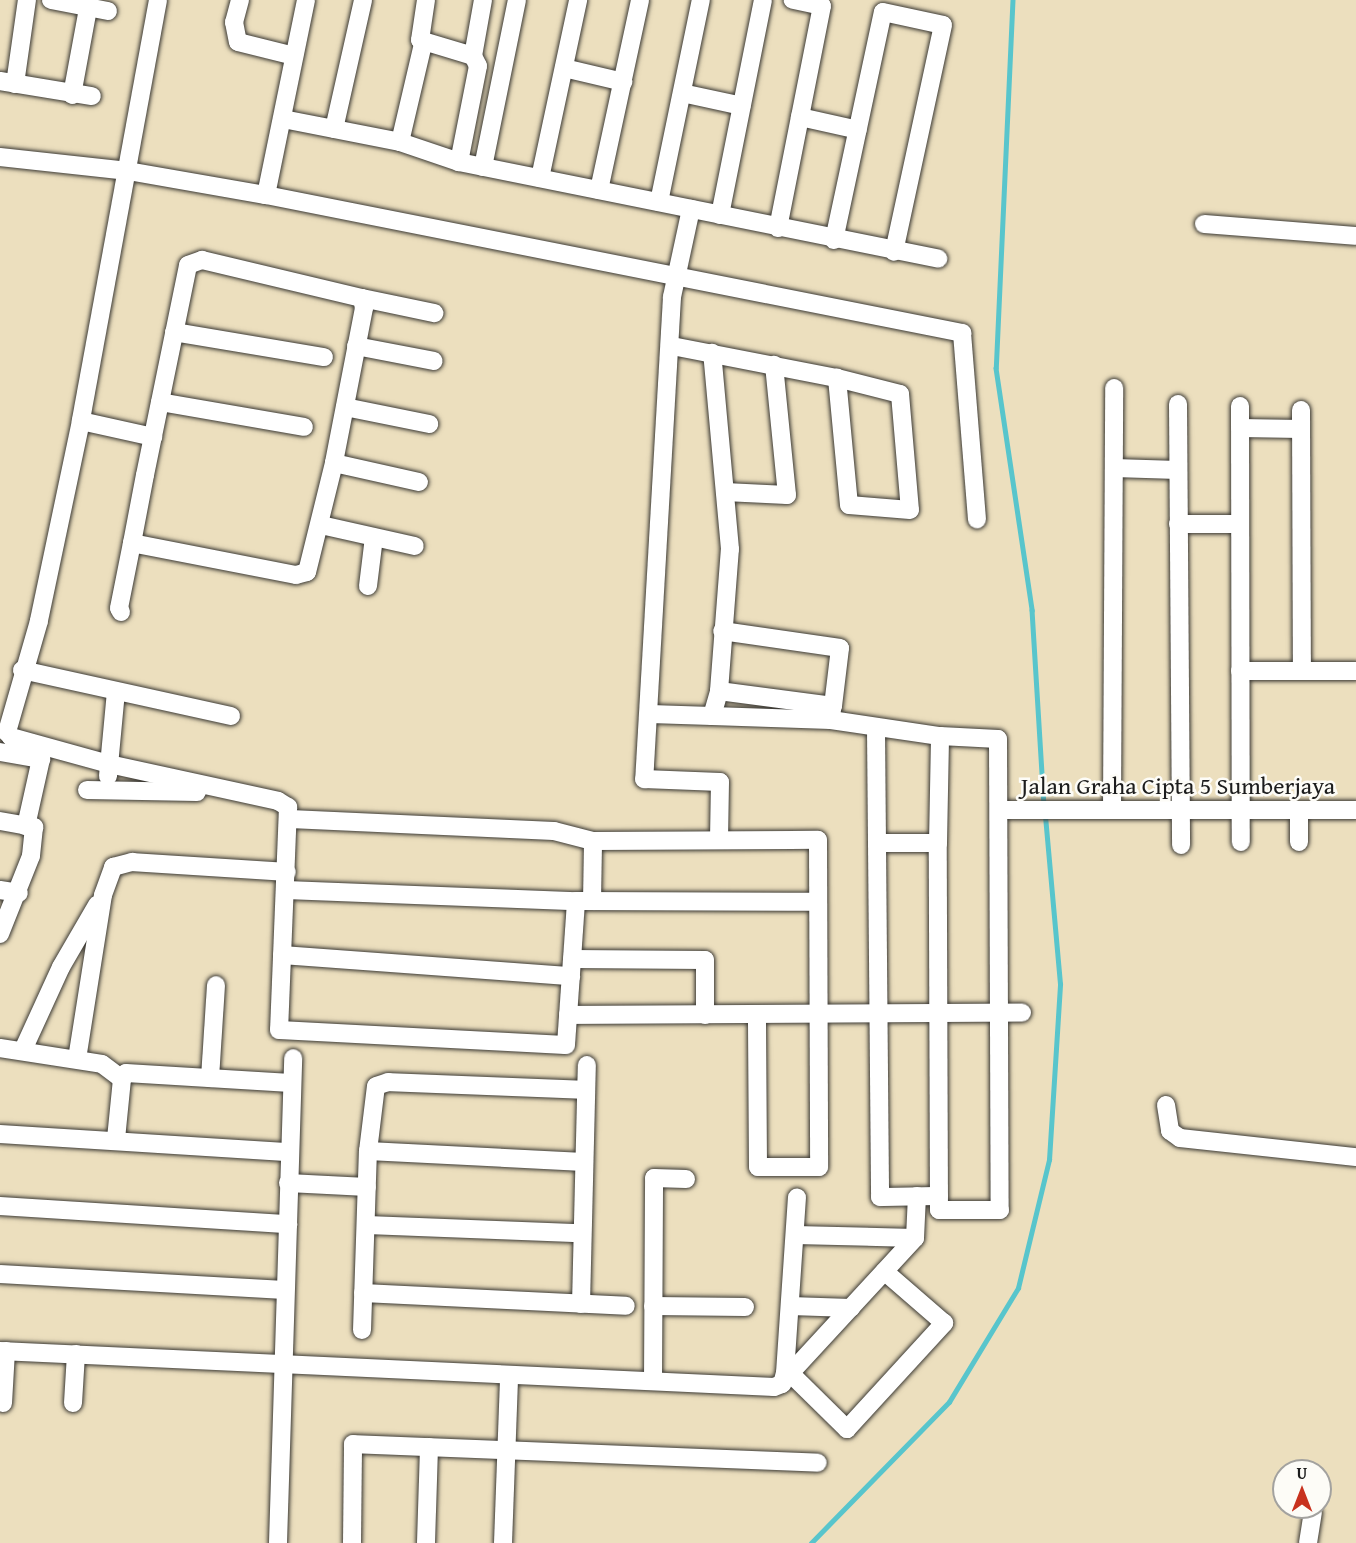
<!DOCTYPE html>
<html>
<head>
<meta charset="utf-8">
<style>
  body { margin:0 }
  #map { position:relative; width:1356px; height:1543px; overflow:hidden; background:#ecdfbe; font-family:"Gentium Book Plus",serif }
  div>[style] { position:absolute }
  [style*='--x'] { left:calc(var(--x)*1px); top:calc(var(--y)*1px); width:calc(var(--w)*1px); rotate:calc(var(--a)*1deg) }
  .stream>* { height:4.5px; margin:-2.25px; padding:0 2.25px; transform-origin:2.25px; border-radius:2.25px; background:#58c5cc }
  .roads { filter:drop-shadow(0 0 2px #3b3934) drop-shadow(0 0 2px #3b3934) }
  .street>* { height:18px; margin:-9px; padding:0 9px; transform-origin:9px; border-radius:9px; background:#fff }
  span { translate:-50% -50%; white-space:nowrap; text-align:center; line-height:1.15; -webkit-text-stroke:5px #fdfcf7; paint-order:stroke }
  .street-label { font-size:24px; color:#1c1c1c }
  .north { position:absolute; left:1272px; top:1459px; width:60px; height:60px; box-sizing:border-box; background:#fdfcf7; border:2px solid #a3a29f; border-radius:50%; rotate:0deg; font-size:16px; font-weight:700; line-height:24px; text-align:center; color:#1c1c1c }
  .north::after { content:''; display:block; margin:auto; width:21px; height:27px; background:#c8321e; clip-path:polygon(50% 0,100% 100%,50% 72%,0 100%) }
</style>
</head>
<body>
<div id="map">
  <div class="stream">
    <i style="--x:1013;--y:0;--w:368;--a:92.6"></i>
    <i style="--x:996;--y:368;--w:245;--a:81.5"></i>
    <i style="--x:1032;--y:610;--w:197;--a:86.5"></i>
    <i style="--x:811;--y:1543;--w:197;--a:-45.6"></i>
    <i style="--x:949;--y:1402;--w:133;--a:-58.8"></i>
    <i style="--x:1018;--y:1288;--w:132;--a:-76.4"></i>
    <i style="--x:1049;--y:1160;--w:176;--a:-86.4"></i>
    <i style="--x:1060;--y:984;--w:170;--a:-95.1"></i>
  </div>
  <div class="roads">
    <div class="street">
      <i style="--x:51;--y:0;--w:58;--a:10.9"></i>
      <i style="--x:158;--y:0;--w:428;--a:100.4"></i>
      <i style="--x:81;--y:421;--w:204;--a:101.9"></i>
      <i style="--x:39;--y:621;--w:116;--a:106.1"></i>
      <i style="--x:7;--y:732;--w:6;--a:51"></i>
      <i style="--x:11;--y:737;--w:102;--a:15.4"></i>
      <i style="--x:109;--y:764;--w:173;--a:12.3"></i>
      <i style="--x:278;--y:801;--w:12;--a:31"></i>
      <i style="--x:288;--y:807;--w:223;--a:92.3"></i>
      <i style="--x:279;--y:1030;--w:287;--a:3"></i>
      <i style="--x:566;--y:1045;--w:144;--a:-86"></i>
      <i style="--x:576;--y:901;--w:242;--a:0.2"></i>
      <i style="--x:240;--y:0;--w:23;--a:105"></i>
      <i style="--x:234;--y:22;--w:20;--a:79"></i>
      <i style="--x:238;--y:42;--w:58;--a:14"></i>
      <i style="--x:426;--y:0;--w:40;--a:98.5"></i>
      <i style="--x:420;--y:40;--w:55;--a:16.8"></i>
      <i style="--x:473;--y:56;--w:11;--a:63"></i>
      <i style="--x:478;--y:66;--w:98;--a:101.2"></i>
      <i style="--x:473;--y:56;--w:57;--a:-79.9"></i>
      <i style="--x:564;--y:68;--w:61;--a:13.3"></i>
      <i style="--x:0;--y:81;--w:93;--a:9.3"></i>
      <i style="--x:15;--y:84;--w:85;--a:-81.9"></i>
      <i style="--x:682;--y:93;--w:61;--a:12.2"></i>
      <i style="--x:72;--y:95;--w:87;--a:-79.5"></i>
      <i style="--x:800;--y:117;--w:59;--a:12.6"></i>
      <i style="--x:283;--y:119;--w:119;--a:11.1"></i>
      <i style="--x:400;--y:142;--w:62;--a:18.7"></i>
      <i style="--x:459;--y:162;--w:489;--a:11.4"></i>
      <i style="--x:334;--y:129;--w:132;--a:-77.3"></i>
      <i style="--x:400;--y:142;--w:101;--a:-76.8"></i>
      <i style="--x:0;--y:157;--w:129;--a:6.2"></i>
      <i style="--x:128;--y:171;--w:140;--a:9.9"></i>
      <i style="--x:266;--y:195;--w:710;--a:11.21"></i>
      <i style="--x:962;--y:333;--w:187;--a:85.4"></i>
      <i style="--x:483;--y:167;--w:170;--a:-78.5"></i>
      <i style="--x:540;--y:178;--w:182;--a:-77.9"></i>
      <i style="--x:599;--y:190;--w:194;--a:-77.8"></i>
      <i style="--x:266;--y:195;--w:199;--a:-78.4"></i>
      <i style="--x:659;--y:202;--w:206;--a:-78.3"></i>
      <i style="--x:691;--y:209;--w:90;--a:102.2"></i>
      <i style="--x:672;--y:297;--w:483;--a:93.3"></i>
      <i style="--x:644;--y:779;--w:76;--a:2.3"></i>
      <i style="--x:720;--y:782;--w:58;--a:91"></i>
      <i style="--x:720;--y:215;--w:219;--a:-78.7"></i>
      <i style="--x:1204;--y:224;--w:152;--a:4.5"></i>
      <i style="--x:778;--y:228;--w:226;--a:-78.8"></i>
      <i style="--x:822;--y:6;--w:30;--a:-168"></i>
      <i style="--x:834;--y:240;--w:233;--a:-77.9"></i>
      <i style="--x:883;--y:12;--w:61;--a:12.2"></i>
      <i style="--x:943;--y:25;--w:232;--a:102.2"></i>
      <i style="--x:362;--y:298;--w:74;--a:11.8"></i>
      <i style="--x:174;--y:332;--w:152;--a:9.5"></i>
      <i style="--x:356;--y:346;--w:79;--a:10.9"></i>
      <i style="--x:672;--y:346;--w:168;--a:11"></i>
      <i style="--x:837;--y:378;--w:65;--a:14.3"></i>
      <i style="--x:900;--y:394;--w:116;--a:85.1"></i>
      <i style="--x:910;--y:510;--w:61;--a:-175.3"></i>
      <i style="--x:849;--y:505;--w:128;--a:-95.4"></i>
      <i style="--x:160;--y:402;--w:146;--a:9.8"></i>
      <i style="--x:1178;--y:404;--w:441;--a:89.6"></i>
      <i style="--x:1240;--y:406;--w:436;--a:89.9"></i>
      <i style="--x:345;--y:407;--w:86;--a:11.4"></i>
      <i style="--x:1301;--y:410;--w:261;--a:89.8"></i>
      <i style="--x:81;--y:421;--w:74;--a:12.5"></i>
      <i style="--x:1240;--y:428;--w:61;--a:0.9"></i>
      <i style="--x:334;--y:463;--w:87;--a:12.6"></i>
      <i style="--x:1114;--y:468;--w:64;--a:1.8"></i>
      <i style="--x:725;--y:492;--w:62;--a:2.8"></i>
      <i style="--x:787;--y:495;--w:131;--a:-95.7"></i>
      <i style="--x:1178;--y:524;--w:62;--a:0"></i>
      <i style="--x:321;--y:525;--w:96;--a:12.6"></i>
      <i style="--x:368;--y:586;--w:49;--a:-83"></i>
      <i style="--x:121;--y:612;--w:4;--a:-117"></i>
      <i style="--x:119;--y:608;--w:66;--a:-78.7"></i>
      <i style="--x:132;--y:543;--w:69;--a:-79.2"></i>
      <i style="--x:145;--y:475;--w:214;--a:-78.4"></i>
      <i style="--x:188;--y:265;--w:15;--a:-20"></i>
      <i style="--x:202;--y:260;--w:164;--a:13.4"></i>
      <i style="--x:362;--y:298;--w:10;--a:79"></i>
      <i style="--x:364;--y:308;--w:158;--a:101"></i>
      <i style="--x:334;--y:463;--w:112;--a:103.9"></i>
      <i style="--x:307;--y:572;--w:11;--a:165"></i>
      <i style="--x:296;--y:575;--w:167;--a:-169"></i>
      <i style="--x:22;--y:670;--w:214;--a:12.4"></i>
      <i style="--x:1240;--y:671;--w:116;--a:0"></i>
      <i style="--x:719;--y:691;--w:115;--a:7.5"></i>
      <i style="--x:833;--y:706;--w:58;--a:-83.1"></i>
      <i style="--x:840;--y:648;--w:119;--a:-171.8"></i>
      <i style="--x:650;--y:714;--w:62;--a:1.8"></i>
      <i style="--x:712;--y:716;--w:26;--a:-74"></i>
      <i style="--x:719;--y:691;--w:142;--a:-85.6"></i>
      <i style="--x:730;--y:549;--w:197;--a:-95.2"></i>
      <i style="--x:712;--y:716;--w:119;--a:1.9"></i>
      <i style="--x:831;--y:720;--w:12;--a:-85"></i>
      <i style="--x:831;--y:720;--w:110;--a:8.4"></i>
      <i style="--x:940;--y:736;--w:58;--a:3"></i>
      <i style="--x:998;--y:739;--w:471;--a:89.8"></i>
      <i style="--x:1000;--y:1210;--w:61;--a:180"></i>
      <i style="--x:939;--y:1210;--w:367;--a:-90.2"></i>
      <i style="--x:938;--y:843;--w:61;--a:180"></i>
      <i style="--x:876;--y:729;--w:468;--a:89.5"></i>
      <i style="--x:880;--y:1197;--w:59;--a:-1"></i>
      <i style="--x:0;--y:752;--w:42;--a:9.7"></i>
      <i style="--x:41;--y:759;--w:69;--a:102.6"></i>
      <i style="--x:108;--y:776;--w:85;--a:-84.6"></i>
      <i style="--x:87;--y:790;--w:110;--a:1"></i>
      <i style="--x:1000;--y:810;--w:356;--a:0"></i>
      <i style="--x:1112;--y:810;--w:422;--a:-89.7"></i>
      <i style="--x:1299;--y:810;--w:32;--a:90"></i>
      <i style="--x:290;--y:819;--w:264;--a:2.6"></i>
      <i style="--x:554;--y:831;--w:40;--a:14.4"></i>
      <i style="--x:593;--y:841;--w:225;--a:-0.3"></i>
      <i style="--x:818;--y:840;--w:327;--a:89.8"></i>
      <i style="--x:819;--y:1167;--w:61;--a:180"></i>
      <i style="--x:758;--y:1167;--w:153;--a:-90.4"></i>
      <i style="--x:0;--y:821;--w:35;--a:10"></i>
      <i style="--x:34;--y:827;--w:29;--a:96"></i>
      <i style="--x:31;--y:856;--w:84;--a:111.7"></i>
      <i style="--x:938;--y:843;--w:107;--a:-88.9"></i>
      <i style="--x:0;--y:890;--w:19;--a:9"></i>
      <i style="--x:286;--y:890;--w:290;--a:2.2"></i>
      <i style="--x:592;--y:901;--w:60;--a:-89"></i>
      <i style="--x:282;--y:955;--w:290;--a:4.2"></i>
      <i style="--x:572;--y:959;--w:133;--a:0.4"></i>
      <i style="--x:705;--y:960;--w:55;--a:90"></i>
      <i style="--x:568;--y:1015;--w:454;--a:-0.3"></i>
      <i style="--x:0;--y:1048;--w:103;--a:8.9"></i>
      <i style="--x:102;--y:1064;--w:25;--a:37"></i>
      <i style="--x:23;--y:1050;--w:91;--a:-65.4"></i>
      <i style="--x:61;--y:967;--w:72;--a:-59.9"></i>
      <i style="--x:77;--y:1059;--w:166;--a:-81"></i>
      <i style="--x:103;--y:895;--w:30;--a:-70"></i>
      <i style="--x:113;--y:867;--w:20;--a:-15"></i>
      <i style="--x:132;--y:862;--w:155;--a:3.7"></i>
      <i style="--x:210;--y:1078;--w:93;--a:-86.3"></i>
      <i style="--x:1166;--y:1105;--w:26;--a:81"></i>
      <i style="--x:1170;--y:1131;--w:12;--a:35"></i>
      <i style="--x:1180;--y:1138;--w:177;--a:6.2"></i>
      <i style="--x:0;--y:1134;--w:290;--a:3.6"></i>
      <i style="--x:116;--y:1139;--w:60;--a:-84.3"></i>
      <i style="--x:122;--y:1079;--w:7;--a:-56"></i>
      <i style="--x:126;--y:1073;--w:165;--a:3.5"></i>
      <i style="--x:368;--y:1151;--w:216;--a:2.9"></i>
      <i style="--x:288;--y:1183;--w:79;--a:2.9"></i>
      <i style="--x:0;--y:1206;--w:289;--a:3.6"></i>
      <i style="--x:367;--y:1225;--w:213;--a:2.2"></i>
      <i style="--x:795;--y:1235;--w:120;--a:1.4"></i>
      <i style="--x:0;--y:1274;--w:285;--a:3.2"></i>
      <i style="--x:363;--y:1293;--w:263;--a:2.8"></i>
      <i style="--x:581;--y:1304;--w:239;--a:-88.6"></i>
      <i style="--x:653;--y:1306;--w:92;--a:0.6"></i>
      <i style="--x:790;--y:1306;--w:61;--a:1.9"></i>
      <i style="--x:362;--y:1330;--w:179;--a:-88.1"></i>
      <i style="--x:368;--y:1151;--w:65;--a:-83"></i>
      <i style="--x:376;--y:1086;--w:13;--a:-18"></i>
      <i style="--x:388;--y:1082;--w:198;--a:2.3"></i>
      <i style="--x:0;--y:1351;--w:775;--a:2.66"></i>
      <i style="--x:774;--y:1387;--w:9;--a:-21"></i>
      <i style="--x:782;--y:1384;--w:11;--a:-75"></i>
      <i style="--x:785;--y:1373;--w:176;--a:-86.1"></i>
      <i style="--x:790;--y:1373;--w:80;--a:44.5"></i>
      <i style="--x:847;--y:1429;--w:144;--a:-47.5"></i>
      <i style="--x:944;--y:1323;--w:79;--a:-139.1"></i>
      <i style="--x:784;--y:1380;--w:193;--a:-47.3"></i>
      <i style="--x:915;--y:1238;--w:42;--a:-87.3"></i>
      <i style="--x:653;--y:1381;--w:203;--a:-89.7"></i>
      <i style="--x:654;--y:1178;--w:32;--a:2"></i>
      <i style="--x:3;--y:1403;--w:52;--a:-86.7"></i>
      <i style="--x:73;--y:1403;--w:49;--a:-86.5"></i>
      <i style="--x:278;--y:1543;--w:485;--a:-88.2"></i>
      <i style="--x:352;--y:1543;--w:99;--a:-89.4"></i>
      <i style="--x:353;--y:1444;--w:465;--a:2.3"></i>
      <i style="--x:426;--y:1543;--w:96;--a:-88.2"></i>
      <i style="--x:503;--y:1543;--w:166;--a:-87.9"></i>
      <i style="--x:1308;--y:1543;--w:31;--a:-81"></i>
    </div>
  </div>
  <div class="street-label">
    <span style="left:1178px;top:786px">Jalan Graha Cipta 5 Sumberjaya</span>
  </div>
  <div class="north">U</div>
</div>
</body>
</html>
